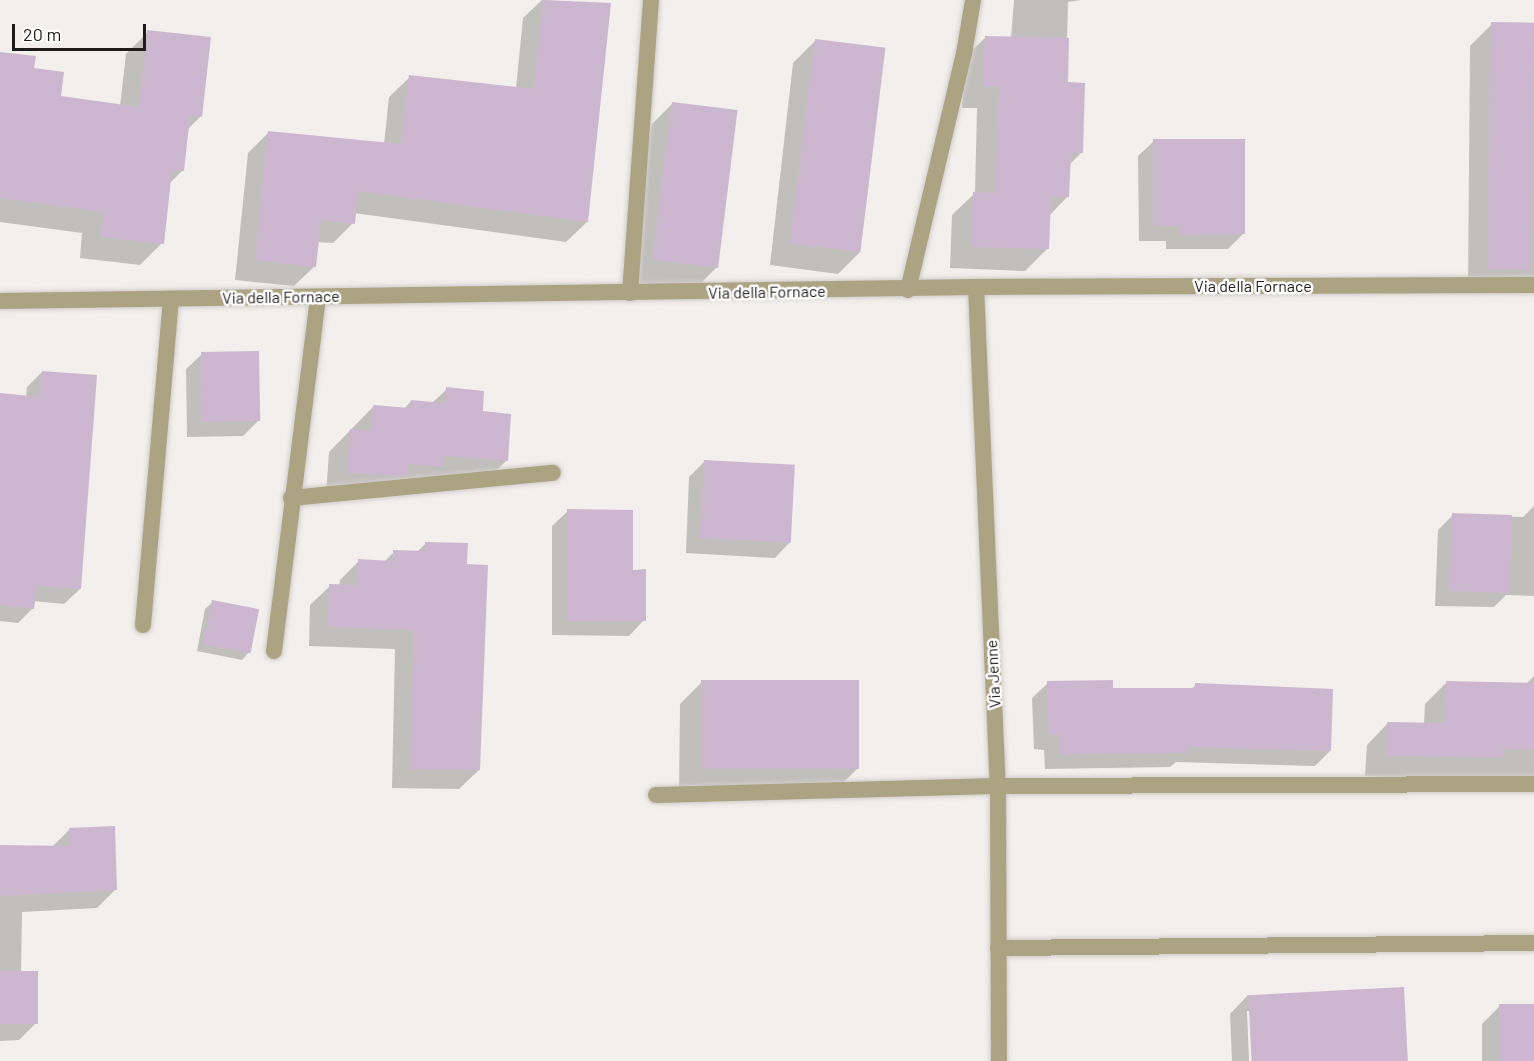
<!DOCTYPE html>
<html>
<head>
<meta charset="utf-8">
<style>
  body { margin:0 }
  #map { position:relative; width:1534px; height:1061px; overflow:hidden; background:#f2efec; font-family:Barlow,sans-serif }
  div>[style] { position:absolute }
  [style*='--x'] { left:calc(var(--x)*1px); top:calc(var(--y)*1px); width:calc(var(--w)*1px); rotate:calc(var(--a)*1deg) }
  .shadow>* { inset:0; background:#0003 }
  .building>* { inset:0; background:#cdb7d0; transform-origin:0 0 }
  .roads { filter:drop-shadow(0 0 2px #d0cdcb) drop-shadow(0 0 2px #d0cdcb) }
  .service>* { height:16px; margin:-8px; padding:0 8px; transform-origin:8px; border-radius:8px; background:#aca383 }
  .minor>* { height:16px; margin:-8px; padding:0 8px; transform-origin:8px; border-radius:8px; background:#aca383 }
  span { translate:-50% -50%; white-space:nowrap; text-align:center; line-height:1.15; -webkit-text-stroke:5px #fff; paint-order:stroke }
  .street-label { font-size:16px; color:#1e1c1b }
  .scale { position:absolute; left:12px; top:24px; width:134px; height:27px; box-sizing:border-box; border:3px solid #1e1c1b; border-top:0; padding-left:8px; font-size:18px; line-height:21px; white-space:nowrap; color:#1e1c1b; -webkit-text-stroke:4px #fff; paint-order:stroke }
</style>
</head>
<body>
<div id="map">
  <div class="shadow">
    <i style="clip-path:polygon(542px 0,609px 4px,587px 222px,566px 242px,354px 213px,353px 223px,333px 243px,317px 242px,315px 266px,294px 286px,235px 280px,248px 153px,269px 132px,384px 144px,389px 97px,410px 77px,516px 88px,523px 18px)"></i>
    <i style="clip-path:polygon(1014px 0,1081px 0,1068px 2px,1066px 84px,1081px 153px,1069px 165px,1068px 196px,1049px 216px,1047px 249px,1025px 271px,950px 268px,952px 215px,975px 193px,977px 108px,962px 108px,963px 59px,986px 37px,1011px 38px)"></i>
    <i style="clip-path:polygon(1492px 24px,1534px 24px,1534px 291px,1468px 290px,1470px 46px)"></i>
    <i style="clip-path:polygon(148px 32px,200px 117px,186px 131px,182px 171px,169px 184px,162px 243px,140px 265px,80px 258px,82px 233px,0 222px,0 53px,33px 70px,59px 98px,120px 106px,126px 54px)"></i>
    <i style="clip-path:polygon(815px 41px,860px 252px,838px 274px,770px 265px,793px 63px)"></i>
    <i style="clip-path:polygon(673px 103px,717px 267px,695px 289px,632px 282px,651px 125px)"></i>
    <i style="clip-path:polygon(1154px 141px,1243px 234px,1228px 249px,1166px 249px,1166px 241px,1139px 241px,1138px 156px)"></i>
    <i style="clip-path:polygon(202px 354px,259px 420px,243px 436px,187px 437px,186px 369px)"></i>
    <i style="clip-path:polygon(42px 372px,80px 589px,64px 604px,34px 601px,33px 608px,18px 623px,0 621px,0 395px,26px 397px,27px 387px)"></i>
    <i style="clip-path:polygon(447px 389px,481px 413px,506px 461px,484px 483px,395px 486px,384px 498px,326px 494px,329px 452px,374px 406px,404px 409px,411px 401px,432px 403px)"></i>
    <i style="clip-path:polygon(705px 461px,790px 542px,775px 558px,686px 553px,689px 477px)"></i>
    <i style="clip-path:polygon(1534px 506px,1534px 596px,1506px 595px,1494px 607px,1435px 606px,1438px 530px,1453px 515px,1523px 517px)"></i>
    <i style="clip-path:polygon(568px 511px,631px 571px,644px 620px,629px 636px,552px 635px,552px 526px)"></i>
    <i style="clip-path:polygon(426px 543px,466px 566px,479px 770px,459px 789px,392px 788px,395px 649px,309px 646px,310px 605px,330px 586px,339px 586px,340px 580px,359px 561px,384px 562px,394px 552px,416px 553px)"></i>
    <i style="clip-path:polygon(213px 602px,249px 652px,242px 660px,197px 651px,205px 609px)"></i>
    <i style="clip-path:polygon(1534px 676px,1534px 784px,1365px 776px,1367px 745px,1388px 723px,1424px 724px,1425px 704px,1446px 683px,1526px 684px)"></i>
    <i style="clip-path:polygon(702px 682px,857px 769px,835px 791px,679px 791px,680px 704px)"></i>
    <i style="clip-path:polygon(1048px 683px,1111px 690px,1191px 689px,1196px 685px,1330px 751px,1315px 766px,1176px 762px,1170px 767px,1045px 769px,1044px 750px,1034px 749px,1032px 698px)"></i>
    <i style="clip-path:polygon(70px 829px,115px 890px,97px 908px,22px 912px,21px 972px,38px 1021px,19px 1040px,0 1041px,0 847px,52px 847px)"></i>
    <i style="clip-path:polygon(1248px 995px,1406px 1061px,1252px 1061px,1250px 1011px,1247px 1011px,1249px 1061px,1232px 1061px,1230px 1014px)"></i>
    <i style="clip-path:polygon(1534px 1005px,1534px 1061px,1482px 1061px,1482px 1024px,1500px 1006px)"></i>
  </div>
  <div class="building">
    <i style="clip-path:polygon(543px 0,611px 3px,588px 222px,358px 191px,355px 224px,321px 220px,316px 267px,255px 260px,268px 131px,401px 144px,409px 75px,534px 89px)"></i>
    <i style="left:1491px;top:22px;width:43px;height:247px;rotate:1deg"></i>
    <i style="clip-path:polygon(147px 30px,211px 37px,202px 117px,190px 116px,184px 171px,172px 170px,164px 244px,101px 237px,104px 212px,0 198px,0 52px,36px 56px,34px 68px,64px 72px,61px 96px,139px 107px)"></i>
    <i style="clip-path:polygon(985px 36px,1069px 38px,1068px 82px,1085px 83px,1083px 153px,1071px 153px,1069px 197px,1051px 197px,1049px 249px,971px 247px,973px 192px,995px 193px,999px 87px,983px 86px)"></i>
    <i style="left:815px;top:39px;width:71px;height:206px;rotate:7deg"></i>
    <i style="left:672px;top:102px;width:66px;height:159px;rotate:7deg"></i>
    <i style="clip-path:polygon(1153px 139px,1245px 139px,1245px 234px,1181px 235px,1180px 226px,1153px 226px)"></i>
    <i style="left:259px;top:351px;width:70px;height:58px;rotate:89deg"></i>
    <i style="clip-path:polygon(42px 371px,97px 375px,81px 589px,37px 586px,34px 609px,0 605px,0 393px,40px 397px)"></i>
    <i style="clip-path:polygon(446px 387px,484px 391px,483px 411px,511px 414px,508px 461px,443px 456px,443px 467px,408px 464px,407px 476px,347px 473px,350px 429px,371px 431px,373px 405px,410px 408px,411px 400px,445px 403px)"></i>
    <i style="left:704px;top:460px;width:91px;height:78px;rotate:3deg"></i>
    <i style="clip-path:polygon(567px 509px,633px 510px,633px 570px,646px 569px,646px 621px,567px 621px)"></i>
    <i style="left:1452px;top:513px;width:60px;height:78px;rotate:2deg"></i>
    <i style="clip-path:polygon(425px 542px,468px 543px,467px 564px,488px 565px,480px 770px,410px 769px,414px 630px,328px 627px,329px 584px,357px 585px,358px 559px,393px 561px,393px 550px,425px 551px)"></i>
    <i style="left:212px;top:600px;width:48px;height:45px;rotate:11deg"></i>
    <i style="left:701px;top:680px;width:158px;height:89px"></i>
    <i style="clip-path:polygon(1113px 680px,1113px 688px,1195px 688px,1195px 683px,1333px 689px,1331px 751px,1187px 747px,1187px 753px,1059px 754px,1059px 735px,1049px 735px,1047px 681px)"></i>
    <i style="clip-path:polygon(1446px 681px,1534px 683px,1534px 749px,1504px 749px,1504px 757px,1386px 756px,1387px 722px,1445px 723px)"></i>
    <i style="clip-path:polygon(115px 826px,117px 890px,0 896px,0 845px,70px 846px,69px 828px)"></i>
    <i style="left:0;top:971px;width:38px;height:53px"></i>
    <i style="left:1404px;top:987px;width:74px;height:156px;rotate:87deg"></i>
    <i style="left:1534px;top:1004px;width:57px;height:35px;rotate:90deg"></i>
  </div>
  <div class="roads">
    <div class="service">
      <i style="--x:656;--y:795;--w:342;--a:-1.5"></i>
    </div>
    <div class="minor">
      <i style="--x:976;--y:287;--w:499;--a:87.5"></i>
      <i style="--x:998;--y:786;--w:275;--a:89.8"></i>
      <i style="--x:908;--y:290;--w:243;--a:-76.7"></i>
      <i style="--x:964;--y:54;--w:55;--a:-80.5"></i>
      <i style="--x:630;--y:293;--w:294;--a:-85.9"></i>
      <i style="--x:0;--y:301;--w:976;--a:-0.82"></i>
      <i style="--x:976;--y:287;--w:558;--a:-0.21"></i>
      <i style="--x:291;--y:498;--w:263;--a:-5.5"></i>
      <i style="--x:143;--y:625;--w:327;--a:-85.1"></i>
      <i style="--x:274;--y:651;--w:357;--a:-82.9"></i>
      <i style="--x:998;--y:786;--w:536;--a:-0.21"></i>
      <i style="--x:998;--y:948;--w:536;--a:-0.53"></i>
    </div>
  </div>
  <div class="street-label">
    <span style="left:1253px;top:286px">Via della Fornace</span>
    <span style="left:767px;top:292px;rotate:-1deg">Via della Fornace</span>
    <span style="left:281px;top:297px;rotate:-1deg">Via della Fornace</span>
    <span style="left:993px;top:674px;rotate:-93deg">Via Jenne</span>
  </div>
  <div class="scale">20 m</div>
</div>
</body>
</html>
